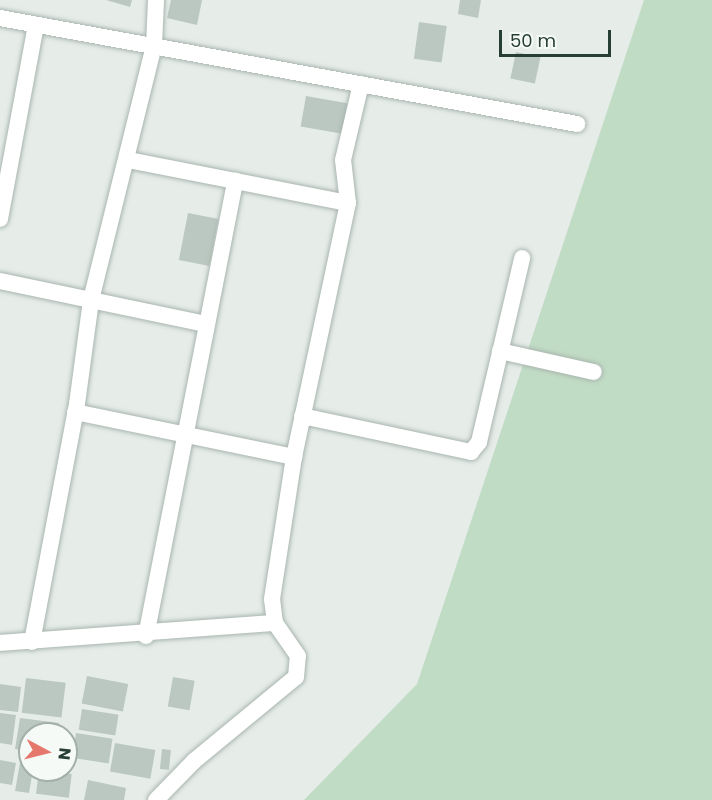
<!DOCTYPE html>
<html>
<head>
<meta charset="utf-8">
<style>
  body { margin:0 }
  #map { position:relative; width:712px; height:800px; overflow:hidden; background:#e6ede9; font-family:Poppins,sans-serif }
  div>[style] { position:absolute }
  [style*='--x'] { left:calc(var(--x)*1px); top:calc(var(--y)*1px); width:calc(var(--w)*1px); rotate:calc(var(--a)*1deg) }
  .green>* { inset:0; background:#c1dcc4 }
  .building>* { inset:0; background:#bbc8c1; transform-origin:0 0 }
  .roads { filter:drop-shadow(0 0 2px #a9b5af) drop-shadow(0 0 2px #a9b5af) }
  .minor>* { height:16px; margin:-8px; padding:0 8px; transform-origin:8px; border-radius:8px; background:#fff }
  span { translate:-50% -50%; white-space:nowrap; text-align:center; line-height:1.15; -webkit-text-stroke:6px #f6faf7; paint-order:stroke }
  .north { position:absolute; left:18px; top:722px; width:60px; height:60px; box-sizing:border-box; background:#f6faf7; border:2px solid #a3afa9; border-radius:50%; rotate:97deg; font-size:16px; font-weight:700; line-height:24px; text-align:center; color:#263e34 }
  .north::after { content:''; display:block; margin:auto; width:21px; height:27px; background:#e5776c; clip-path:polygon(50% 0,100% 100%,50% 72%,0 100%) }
  .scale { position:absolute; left:499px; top:30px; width:112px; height:27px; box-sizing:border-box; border:3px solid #263e34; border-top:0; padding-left:8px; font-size:18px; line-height:21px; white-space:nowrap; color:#263e34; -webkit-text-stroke:4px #f6faf7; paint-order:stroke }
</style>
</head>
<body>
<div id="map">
  <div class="green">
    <i style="clip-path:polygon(644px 0,712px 0,712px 800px,304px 800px,417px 684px)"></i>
  </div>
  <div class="building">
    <i style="clip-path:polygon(106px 0,132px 0,130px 7px)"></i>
    <i style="clip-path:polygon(171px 0,202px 0,197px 25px,167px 18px)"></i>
    <i style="clip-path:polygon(460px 0,481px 0,478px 18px,458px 14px)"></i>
    <i style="left:419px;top:22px;width:28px;height:37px;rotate:8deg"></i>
    <i style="left:516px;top:52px;width:25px;height:27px;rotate:12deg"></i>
    <i style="left:306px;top:96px;width:42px;height:31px;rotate:10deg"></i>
    <i style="left:188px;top:213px;width:31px;height:48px;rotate:11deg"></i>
    <i style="left:87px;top:676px;width:42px;height:28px;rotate:11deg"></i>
    <i style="left:173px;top:677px;width:22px;height:30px;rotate:10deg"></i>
    <i style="left:26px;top:678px;width:40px;height:35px;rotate:7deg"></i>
    <i style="clip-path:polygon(0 684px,21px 687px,18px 712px,0 710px)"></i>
    <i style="left:82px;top:709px;width:37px;height:21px;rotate:9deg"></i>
    <i style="clip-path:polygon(0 713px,16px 715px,12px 745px,0 743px)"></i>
    <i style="clip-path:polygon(20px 718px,59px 723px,57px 734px,30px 734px,30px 751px,15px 749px)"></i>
    <i style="left:76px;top:733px;width:37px;height:25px;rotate:9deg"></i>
    <i style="left:115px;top:743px;width:41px;height:29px;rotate:10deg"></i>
    <i style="left:162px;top:749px;width:9px;height:20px;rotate:6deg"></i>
    <i style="clip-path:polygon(0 760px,16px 763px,12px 785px,0 783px)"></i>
    <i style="clip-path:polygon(20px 763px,33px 770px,29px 793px,15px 791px)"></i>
    <i style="left:39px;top:770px;width:33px;height:24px;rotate:7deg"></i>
    <i style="clip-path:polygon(88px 780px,126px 788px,124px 800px,84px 800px)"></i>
  </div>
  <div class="roads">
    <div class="minor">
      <i style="--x:0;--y:18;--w:587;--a:10.41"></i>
      <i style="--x:128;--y:160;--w:224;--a:11.1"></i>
      <i style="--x:0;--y:219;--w:197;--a:-79.5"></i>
      <i style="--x:0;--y:281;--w:210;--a:11.8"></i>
      <i style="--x:500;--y:351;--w:96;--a:12.6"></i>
      <i style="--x:75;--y:412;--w:224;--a:11.6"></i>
      <i style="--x:302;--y:416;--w:173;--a:12"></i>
      <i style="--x:471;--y:452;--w:13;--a:-51"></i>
      <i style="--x:479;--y:442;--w:189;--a:-76.8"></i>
      <i style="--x:146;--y:636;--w:464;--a:-78.9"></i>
      <i style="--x:32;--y:642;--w:242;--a:-79.3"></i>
      <i style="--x:77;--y:404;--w:105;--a:-82.3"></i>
      <i style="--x:91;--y:300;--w:262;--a:-76.1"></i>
      <i style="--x:154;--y:46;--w:46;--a:-87.5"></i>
      <i style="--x:0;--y:643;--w:276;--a:-4.2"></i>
      <i style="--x:156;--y:800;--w:54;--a:-45.7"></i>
      <i style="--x:194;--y:761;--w:132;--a:-39.5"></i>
      <i style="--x:296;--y:677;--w:21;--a:-85"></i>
      <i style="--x:298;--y:656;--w:40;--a:-124.9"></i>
      <i style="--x:275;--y:623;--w:24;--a:-97"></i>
      <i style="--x:272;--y:599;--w:144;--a:-81.2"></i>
      <i style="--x:294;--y:457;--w:260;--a:-78"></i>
      <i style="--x:348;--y:203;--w:43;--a:-96.6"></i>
      <i style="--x:343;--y:160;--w:78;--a:-76.7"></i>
    </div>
  </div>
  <div class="north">N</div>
  <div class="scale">50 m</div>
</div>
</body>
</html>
